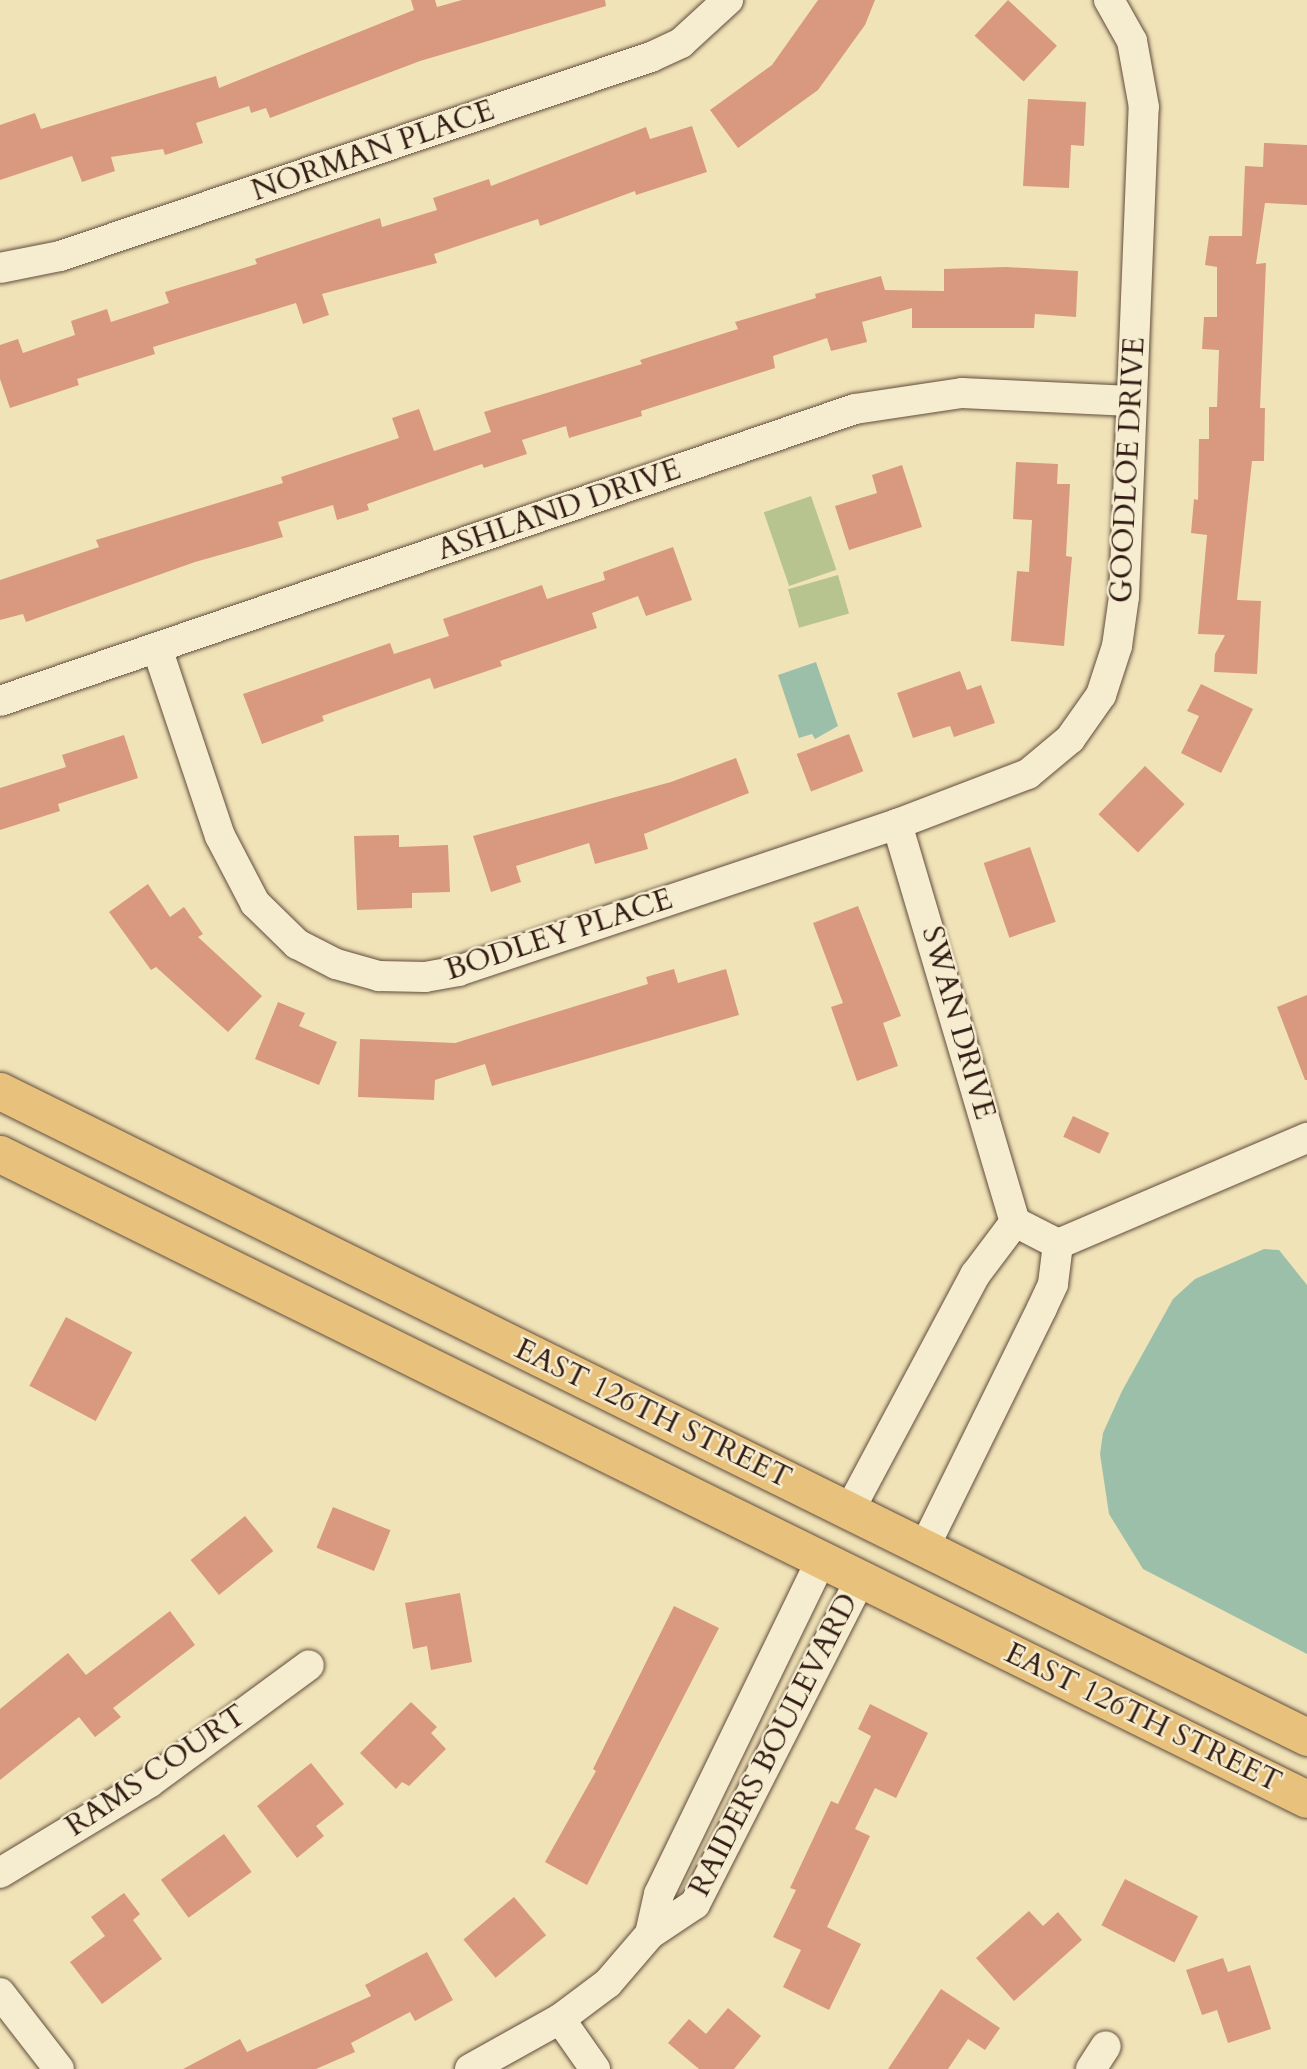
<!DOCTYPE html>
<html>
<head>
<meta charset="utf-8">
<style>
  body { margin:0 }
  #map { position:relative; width:1307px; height:2069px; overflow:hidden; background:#f1e3b8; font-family:Cardo,serif }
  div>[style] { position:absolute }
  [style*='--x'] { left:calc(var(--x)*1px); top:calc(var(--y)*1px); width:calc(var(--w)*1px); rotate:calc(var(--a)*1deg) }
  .green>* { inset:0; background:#b8c490; transform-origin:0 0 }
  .water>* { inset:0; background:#9cbfaa }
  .building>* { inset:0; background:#d89980; transform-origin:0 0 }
  .roads { filter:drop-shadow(0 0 2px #614d3c) drop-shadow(0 0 2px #614d3c) }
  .minor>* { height:30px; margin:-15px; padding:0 15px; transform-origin:15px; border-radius:15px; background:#f6edd1 }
  .major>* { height:37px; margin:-18.5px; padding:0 18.5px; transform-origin:18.5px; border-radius:18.5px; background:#e8c27c }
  span { translate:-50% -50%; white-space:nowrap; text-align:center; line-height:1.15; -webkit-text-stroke:5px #f6edd1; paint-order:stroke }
  .street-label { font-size:30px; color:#311b12 }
</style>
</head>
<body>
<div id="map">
  <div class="green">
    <i style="left:811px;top:496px;width:78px;height:50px;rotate:71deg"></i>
    <i style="left:838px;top:575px;width:40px;height:52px;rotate:74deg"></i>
  </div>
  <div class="water">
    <i style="clip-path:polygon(816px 662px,838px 726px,815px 739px,812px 734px,799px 738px,778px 675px)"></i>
    <i style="clip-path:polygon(1264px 1249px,1279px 1250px,1307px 1285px,1307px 1654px,1143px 1569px,1109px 1514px,1100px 1454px,1103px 1433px,1122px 1391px,1173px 1299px,1195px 1279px)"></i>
  </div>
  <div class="building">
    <i style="clip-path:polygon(411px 0,435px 0,437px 7px,462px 0,605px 0,606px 6px,420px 61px,270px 118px,266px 108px,251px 113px,249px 106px,196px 123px,203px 143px,165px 155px,163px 149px,111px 157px,115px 171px,82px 182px,72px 156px,0 180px,0 125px,35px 113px,41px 129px,216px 76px,219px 88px,414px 10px)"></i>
    <i style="clip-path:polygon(818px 0,875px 0,865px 25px,818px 90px,738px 148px,710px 110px,772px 65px)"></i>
    <i style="left:1008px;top:0;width:67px;height:49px;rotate:43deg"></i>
    <i style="clip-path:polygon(1028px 99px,1086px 102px,1084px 146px,1071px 145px,1069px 188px,1023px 186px)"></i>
    <i style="clip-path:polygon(692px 126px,707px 172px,636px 195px,635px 191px,540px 226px,538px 219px,434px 254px,437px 263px,322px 294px,329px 315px,303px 324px,296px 303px,153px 347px,155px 354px,77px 379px,79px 385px,10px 408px,0 379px,0 345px,18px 339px,23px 353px,75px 335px,71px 321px,107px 309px,111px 322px,169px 303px,165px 292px,257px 264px,255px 259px,380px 218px,382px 227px,437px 210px,433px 198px,489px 179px,491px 186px,646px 127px,650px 139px)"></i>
    <i style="clip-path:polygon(1264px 143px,1307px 145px,1307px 205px,1265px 203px,1256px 264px,1266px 263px,1260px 408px,1265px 408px,1264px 461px,1252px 461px,1237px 600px,1261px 601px,1257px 674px,1214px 672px,1215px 654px,1225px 635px,1198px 634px,1207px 535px,1191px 533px,1194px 499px,1198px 500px,1199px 439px,1209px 439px,1209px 407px,1217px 407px,1219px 350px,1202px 349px,1204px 317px,1217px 317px,1217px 267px,1205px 265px,1209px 236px,1242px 236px,1245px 166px,1263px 167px)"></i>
    <i style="clip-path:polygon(1006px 267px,1078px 271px,1076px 317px,1035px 314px,1034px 328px,912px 328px,912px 308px,862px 322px,867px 342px,831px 351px,827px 338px,773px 356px,775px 368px,641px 411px,642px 416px,569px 438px,566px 426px,522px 440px,527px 454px,484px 468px,482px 464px,367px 504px,369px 510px,337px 520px,333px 505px,278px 522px,283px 537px,195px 562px,26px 622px,23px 614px,0 620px,0 580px,99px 547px,96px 540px,283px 483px,281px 477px,399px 438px,392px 418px,419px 409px,434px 451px,491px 432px,484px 412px,642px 364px,640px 360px,738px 329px,735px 322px,816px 298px,815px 294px,881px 276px,885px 290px,944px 291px,944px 269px)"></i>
    <i style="clip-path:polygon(1016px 462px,1058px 464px,1057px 484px,1070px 484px,1066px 556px,1072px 557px,1064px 646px,1011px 641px,1017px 571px,1029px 572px,1032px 520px,1013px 519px)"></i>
    <i style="clip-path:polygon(902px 465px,922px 527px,849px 550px,835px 506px,877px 493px,872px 475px)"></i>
    <i style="clip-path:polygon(673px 547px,692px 600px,646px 616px,638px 596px,592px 613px,597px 628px,500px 661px,502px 666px,434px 689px,430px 678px,322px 716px,324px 721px,262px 744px,243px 694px,390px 643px,394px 654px,449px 636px,443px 619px,542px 585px,547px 599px,605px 580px,603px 572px)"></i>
    <i style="clip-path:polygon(960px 671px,967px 690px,981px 685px,995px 723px,954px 737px,950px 726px,913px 738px,897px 693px)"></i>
    <i style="clip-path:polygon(1201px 684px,1253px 709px,1221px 773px,1181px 753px,1199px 716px,1187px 711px)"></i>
    <i style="left:849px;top:734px;width:40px;height:56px;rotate:69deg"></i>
    <i style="clip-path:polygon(124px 735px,138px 778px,58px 804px,60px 811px,0 830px,0 788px,66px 767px,62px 755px)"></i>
    <i style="clip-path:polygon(736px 758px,749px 793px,644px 834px,648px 849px,595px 864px,589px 843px,516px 866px,521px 882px,491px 892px,473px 836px,671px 782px)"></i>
    <i style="left:1145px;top:766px;width:55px;height:67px;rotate:44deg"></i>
    <i style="clip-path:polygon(399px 835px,399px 847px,448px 845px,450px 892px,412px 893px,412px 908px,357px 910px,354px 836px)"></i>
    <i style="left:1030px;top:847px;width:79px;height:49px;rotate:71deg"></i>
    <i style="clip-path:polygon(148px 884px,170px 917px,184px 907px,203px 934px,198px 937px,262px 996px,228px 1032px,156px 967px,151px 970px,109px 912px)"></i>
    <i style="clip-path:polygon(858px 906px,901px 1016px,883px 1023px,898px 1066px,857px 1081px,831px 1007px,843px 1003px,813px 923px)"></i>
    <i style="clip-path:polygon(674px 969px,678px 983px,726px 969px,739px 1015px,492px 1086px,485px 1064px,435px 1080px,434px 1100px,358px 1097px,360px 1039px,455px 1043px,648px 984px,646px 977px)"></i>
    <i style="clip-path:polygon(1307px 995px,1307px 1080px,1305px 1080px,1277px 1007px)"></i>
    <i style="clip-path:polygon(278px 1002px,305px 1013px,299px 1026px,337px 1042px,319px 1085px,255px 1059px)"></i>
    <i style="left:1073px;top:1116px;width:40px;height:23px;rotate:25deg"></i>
    <i style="left:66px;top:1317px;width:75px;height:78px;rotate:28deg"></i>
    <i style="left:333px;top:1507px;width:62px;height:44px;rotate:22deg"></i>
    <i style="left:245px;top:1516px;width:45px;height:70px;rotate:51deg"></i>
    <i style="clip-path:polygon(460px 1593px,472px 1662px,431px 1670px,427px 1646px,413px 1649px,405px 1603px)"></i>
    <i style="clip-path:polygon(674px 1606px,719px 1628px,587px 1885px,545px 1862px,596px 1771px,593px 1769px)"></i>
    <i style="clip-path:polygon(170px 1611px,195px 1645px,113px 1708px,121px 1717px,95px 1737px,79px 1717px,0 1780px,0 1709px,68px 1653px,86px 1675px)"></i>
    <i style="clip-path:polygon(411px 1702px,437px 1727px,431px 1733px,446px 1749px,409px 1786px,402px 1782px,396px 1789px,360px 1753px)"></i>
    <i style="clip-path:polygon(870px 1704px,928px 1733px,896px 1798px,875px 1788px,855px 1829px,870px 1836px,827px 1927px,861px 1944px,829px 2010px,783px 1987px,801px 1950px,773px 1937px,796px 1890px,790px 1888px,831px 1801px,838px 1804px,871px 1736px,858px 1729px)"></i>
    <i style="clip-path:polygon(311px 1763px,344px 1804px,316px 1826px,324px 1836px,297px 1858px,257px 1806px)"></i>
    <i style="left:224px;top:1834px;width:47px;height:78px;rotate:54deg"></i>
    <i style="left:1125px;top:1879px;width:82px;height:52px;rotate:27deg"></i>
    <i style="clip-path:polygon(124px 1893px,140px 1914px,133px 1920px,162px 1959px,102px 2004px,70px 1962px,105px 1936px,91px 1917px)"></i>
    <i style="left:514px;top:1897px;width:50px;height:66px;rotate:50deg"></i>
    <i style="clip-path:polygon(1029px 1911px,1043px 1926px,1058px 1912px,1082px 1940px,1014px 2001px,976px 1958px)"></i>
    <i style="clip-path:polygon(427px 1952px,453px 2000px,415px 2021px,410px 2012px,351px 2043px,355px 2052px,316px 2069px,183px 2069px,240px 2039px,247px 2052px,371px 1996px,365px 1985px)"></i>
    <i style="clip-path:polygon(1223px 1958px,1228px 1972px,1250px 1965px,1271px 2029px,1228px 2043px,1217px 2010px,1202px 2015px,1186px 1970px)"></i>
    <i style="clip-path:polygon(941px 1989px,1000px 2028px,985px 2050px,968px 2039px,948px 2069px,888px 2069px)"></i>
    <i style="clip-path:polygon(728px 2008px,761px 2036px,734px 2069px,699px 2069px,668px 2043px,689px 2019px,706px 2034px)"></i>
  </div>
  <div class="roads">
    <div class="minor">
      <i style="--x:0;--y:268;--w:61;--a:-11.3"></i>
      <i style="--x:60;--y:256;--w:624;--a:-18.61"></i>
      <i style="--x:651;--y:57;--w:33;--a:-25"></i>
      <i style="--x:681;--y:43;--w:64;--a:-42.5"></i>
      <i style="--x:157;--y:648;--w:198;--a:71.5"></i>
      <i style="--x:220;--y:836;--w:76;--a:62.4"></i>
      <i style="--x:255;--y:903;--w:59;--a:44.3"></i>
      <i style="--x:297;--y:944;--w:44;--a:27.1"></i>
      <i style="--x:336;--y:964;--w:45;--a:15.6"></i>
      <i style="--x:379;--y:976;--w:46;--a:1.2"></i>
      <i style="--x:425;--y:977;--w:34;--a:-10"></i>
      <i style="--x:458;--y:971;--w:463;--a:-18.5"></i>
      <i style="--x:897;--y:824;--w:140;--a:-20.9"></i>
      <i style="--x:1028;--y:774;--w:55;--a:-39.8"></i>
      <i style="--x:1070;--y:739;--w:54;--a:-54.8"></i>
      <i style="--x:1101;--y:695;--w:52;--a:-71.9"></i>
      <i style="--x:1117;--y:646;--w:49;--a:-81.9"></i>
      <i style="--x:1124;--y:597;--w:490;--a:-87.7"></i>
      <i style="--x:1144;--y:107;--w:67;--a:-100.3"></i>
      <i style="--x:1132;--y:41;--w:47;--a:-119.3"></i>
      <i style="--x:0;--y:701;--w:903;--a:-18.86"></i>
      <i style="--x:855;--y:409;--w:108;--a:-8.5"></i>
      <i style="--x:962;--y:393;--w:169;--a:2.7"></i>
      <i style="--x:897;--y:824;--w:415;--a:73.5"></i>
      <i style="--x:1015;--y:1222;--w:48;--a:27.1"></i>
      <i style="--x:1058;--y:1244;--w:271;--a:-23.1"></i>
      <i style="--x:849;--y:1511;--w:268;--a:-61.9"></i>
      <i style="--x:975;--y:1275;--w:66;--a:-53"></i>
      <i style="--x:924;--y:1548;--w:267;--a:-63.8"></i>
      <i style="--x:1042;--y:1308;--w:26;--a:-65"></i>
      <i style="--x:1053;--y:1284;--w:40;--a:-82.9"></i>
      <i style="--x:0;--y:1873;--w:175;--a:-31.2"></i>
      <i style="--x:150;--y:1782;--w:197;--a:-36.3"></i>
      <i style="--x:650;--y:1934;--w:41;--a:-77.3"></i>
      <i style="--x:659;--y:1894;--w:373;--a:-64.1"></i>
      <i style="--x:0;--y:1993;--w:96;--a:52.2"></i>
      <i style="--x:560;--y:2019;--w:61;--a:55"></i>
      <i style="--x:470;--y:2069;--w:103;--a:-29.1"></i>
      <i style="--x:560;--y:2019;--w:60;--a:-36.9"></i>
      <i style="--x:608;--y:1983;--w:65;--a:-49.4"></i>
      <i style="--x:650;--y:1934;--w:54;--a:-33.7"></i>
      <i style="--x:695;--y:1904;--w:366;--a:-63"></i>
      <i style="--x:1091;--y:2069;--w:27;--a:-57"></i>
    </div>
    <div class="major">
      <i style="--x:0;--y:1091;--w:1458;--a:26.3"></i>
      <i style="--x:0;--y:1154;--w:1457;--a:26.27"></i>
    </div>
  </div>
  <div class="street-label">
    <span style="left:373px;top:151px;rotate:-19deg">NORMAN PLACE</span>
    <span style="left:1128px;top:470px;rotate:-87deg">GOODLOE DRIVE</span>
    <span style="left:559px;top:510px;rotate:-19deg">ASHLAND DRIVE</span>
    <span style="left:559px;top:935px;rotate:-18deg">BODLEY PLACE</span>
    <span style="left:958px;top:1023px;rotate:74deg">SWAN DRIVE</span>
    <span style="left:653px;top:1414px;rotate:26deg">EAST 126TH STREET</span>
    <span style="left:1143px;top:1718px;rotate:26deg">EAST 126TH STREET</span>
    <span style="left:774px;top:1745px;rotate:-63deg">RAIDERS BOULEVARD</span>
    <span style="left:156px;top:1771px;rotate:-34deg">RAMS COURT</span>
  </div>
</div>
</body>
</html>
